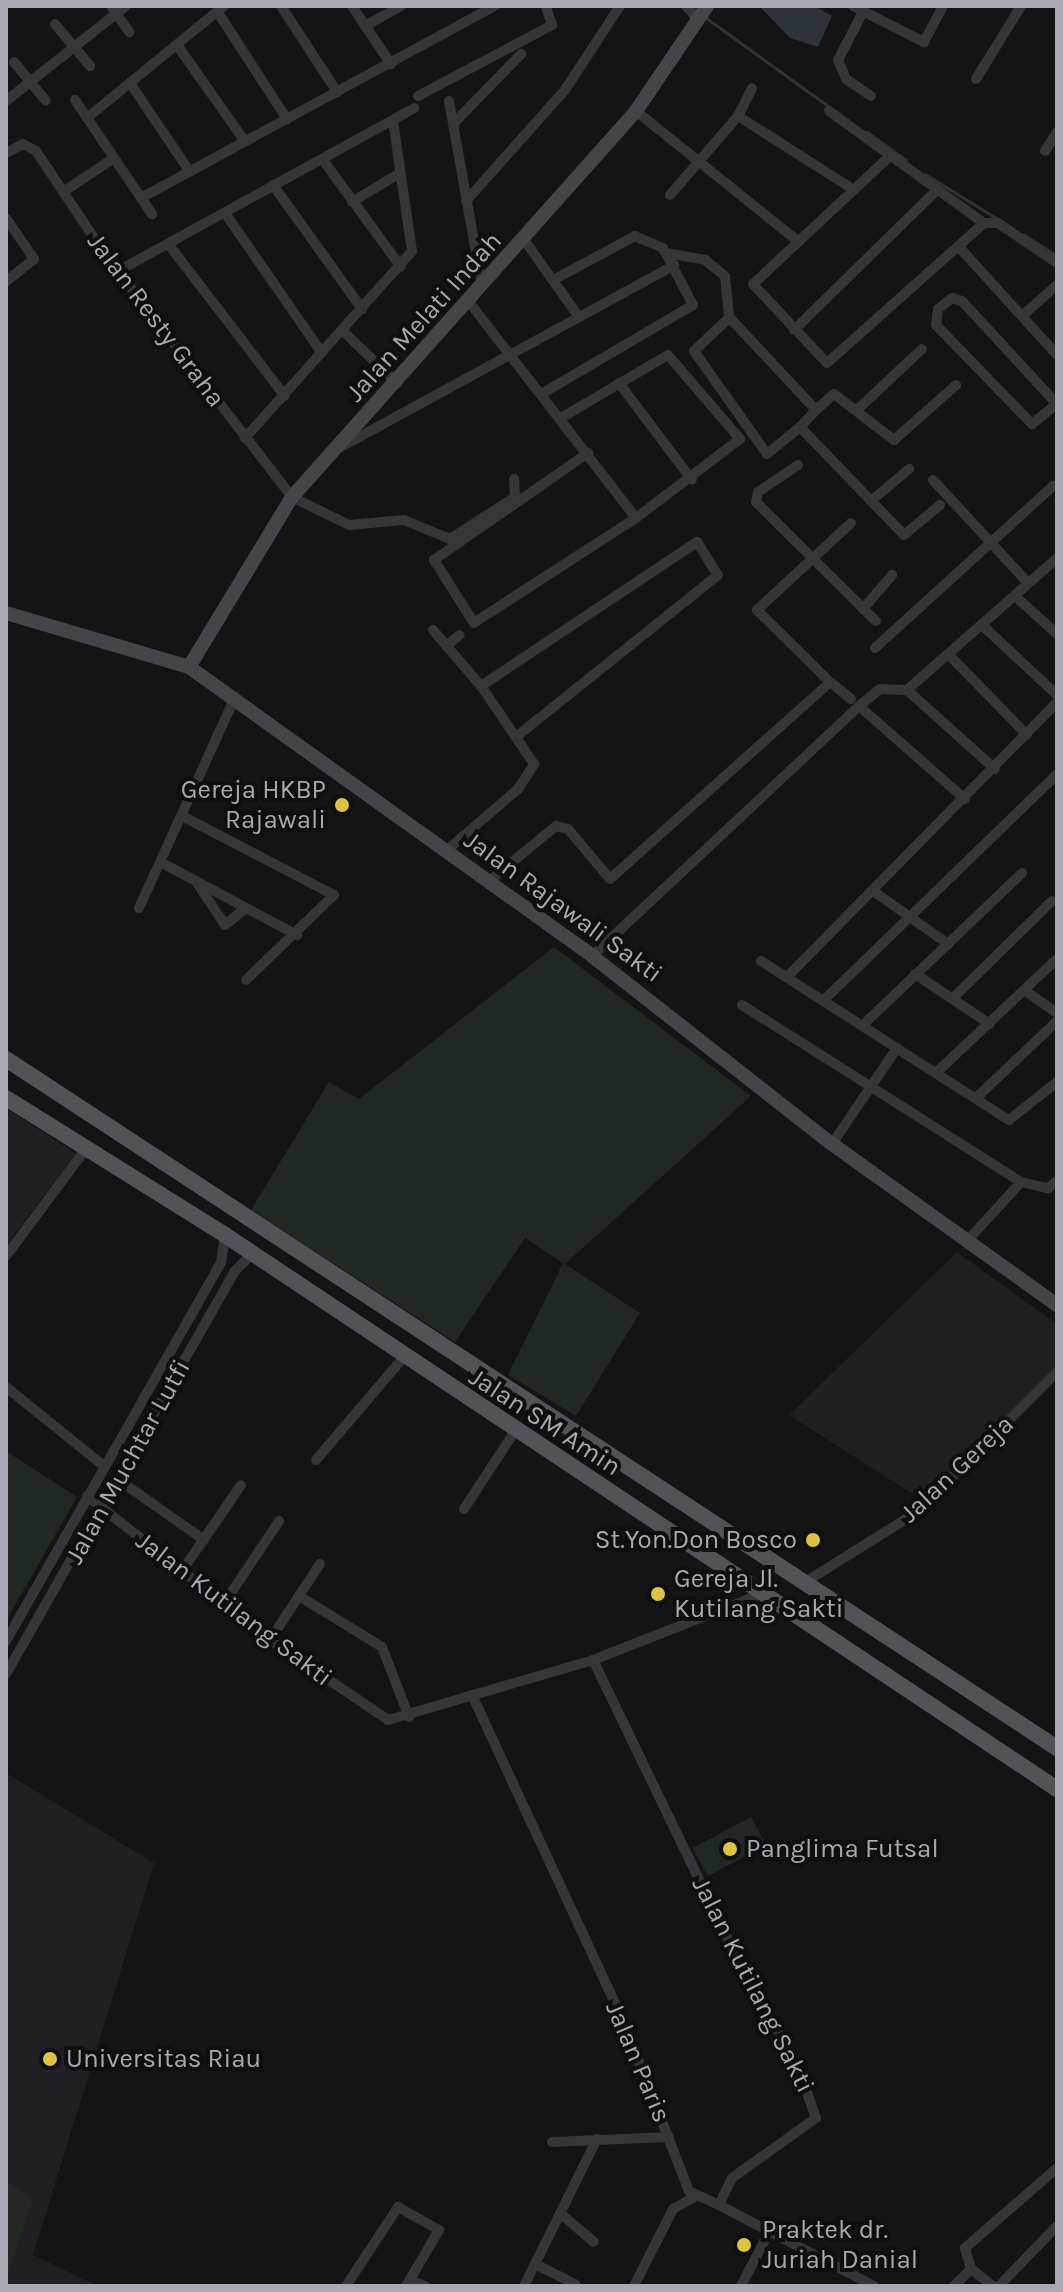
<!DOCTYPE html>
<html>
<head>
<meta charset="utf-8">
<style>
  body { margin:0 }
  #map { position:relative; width:1063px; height:2292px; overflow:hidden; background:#141415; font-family:Karla,sans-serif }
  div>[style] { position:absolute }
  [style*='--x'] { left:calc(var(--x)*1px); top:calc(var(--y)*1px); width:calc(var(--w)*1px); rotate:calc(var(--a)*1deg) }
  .built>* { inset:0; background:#202022 }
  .green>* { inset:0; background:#212822; transform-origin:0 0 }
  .water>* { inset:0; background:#2e323a }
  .stream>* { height:3px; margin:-1.5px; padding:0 1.5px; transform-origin:1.5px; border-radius:1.5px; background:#2e323a }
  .street>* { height:10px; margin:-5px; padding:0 5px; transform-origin:5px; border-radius:5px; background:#35353a }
  .secondary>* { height:14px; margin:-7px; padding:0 7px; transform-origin:7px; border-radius:7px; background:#44444a }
  .primary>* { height:16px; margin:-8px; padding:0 8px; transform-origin:8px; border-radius:8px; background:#525259 }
  .dots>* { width:22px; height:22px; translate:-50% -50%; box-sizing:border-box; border:4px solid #0f0f10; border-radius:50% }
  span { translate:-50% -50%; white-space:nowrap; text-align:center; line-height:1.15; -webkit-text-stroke:8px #0f0f10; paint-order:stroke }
  .street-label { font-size:26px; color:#a7a9b4 }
  .poi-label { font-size:26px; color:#a7a9b4 }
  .right { translate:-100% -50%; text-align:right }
  .left { translate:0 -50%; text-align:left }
  .frame { position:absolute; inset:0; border:8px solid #a7a9b4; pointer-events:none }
</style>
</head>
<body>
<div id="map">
  <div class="built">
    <i style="clip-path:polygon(6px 1108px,76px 1154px,6px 1245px)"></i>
    <i style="clip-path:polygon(957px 1252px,1057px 1324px,1057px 1368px,922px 1500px,789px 1415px)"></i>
    <i style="clip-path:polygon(6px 1773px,154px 1863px,33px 2255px,98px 2286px,6px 2286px)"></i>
  </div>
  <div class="green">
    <i style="clip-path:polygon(554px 947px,751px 1096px,565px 1264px,640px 1313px,576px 1416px,508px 1375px,563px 1263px,525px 1238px,455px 1342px,251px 1210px,329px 1082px,359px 1099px)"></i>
    <i style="clip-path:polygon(6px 1451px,77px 1497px,6px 1621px)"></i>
    <i style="left:751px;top:1817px;width:32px;height:66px;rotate:62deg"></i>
    <i style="clip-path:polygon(6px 2181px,33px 2198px,6px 2280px)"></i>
  </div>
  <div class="water">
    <i style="clip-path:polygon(759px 6px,818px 8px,832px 16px,818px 47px,790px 38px)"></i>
  </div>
  <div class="stream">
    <i style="--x:706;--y:18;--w:154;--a:35.8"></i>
    <i style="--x:867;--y:132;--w:48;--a:35.7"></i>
    <i style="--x:925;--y:174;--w:84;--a:31.8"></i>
    <i style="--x:1023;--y:234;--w:40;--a:32.9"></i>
  </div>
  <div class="street">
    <i style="--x:111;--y:6;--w:32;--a:55"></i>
    <i style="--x:281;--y:6;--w:103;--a:56.9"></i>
    <i style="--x:352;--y:6;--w:70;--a:56.1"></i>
    <i style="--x:686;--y:6;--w:18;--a:49"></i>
    <i style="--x:853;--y:6;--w:80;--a:26.9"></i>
    <i style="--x:924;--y:42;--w:41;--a:-62.2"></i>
    <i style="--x:217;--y:11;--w:129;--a:57.1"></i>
    <i style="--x:863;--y:12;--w:54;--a:117.5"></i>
    <i style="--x:838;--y:60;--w:21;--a:67"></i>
    <i style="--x:846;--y:79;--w:30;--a:34"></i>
    <i style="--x:55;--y:24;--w:55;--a:50.2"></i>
    <i style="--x:365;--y:26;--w:41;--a:-29.1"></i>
    <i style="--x:177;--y:45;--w:116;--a:54.8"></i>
    <i style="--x:14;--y:62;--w:50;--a:50.6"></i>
    <i style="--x:976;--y:79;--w:86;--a:-58.3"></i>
    <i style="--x:130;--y:83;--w:107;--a:56"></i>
    <i style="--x:418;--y:96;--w:152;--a:-27.9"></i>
    <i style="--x:552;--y:25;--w:20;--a:-108"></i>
    <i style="--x:75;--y:100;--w:138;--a:56"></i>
    <i style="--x:6;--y:101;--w:153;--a:-38.4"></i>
    <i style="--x:449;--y:101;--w:188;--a:79.9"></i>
    <i style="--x:636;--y:111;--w:209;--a:38.8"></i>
    <i style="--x:829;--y:111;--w:191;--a:35.9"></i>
    <i style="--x:984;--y:223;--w:14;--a:0"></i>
    <i style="--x:998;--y:223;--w:71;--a:34.1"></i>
    <i style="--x:738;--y:116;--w:138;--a:32.5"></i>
    <i style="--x:87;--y:118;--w:177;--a:-39.3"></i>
    <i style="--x:453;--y:124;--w:98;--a:-45.8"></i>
    <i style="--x:1045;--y:151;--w:22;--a:-58"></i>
    <i style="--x:6;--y:153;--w:19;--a:-28"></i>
    <i style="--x:23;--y:144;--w:15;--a:28"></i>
    <i style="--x:36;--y:151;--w:123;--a:56.3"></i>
    <i style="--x:104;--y:253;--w:308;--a:52.4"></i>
    <i style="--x:292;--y:497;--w:64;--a:26.2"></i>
    <i style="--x:349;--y:525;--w:55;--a:-5.2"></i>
    <i style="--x:404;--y:520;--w:50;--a:22.4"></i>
    <i style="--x:450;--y:539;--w:77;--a:-32.9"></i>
    <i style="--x:515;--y:497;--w:18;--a:-93"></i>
    <i style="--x:890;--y:156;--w:187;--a:136.9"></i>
    <i style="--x:753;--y:284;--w:108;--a:46.9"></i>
    <i style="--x:827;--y:363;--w:210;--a:-41.7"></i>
    <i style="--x:323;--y:160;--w:132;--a:53.9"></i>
    <i style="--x:273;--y:185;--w:153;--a:54.3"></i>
    <i style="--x:63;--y:192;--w:61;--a:-33.7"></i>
    <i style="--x:670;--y:195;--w:104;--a:-49.3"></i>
    <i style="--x:738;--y:116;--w:31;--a:-63"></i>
    <i style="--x:141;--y:198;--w:403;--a:-28.5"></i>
    <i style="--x:466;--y:201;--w:149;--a:-48.3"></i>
    <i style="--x:565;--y:90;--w:100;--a:-56.8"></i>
    <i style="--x:352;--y:202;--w:56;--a:-31.1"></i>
    <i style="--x:225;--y:213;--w:170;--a:55.3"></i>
    <i style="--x:6;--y:218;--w:50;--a:55.7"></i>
    <i style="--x:34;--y:259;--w:36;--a:141"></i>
    <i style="--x:525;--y:241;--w:93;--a:54.6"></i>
    <i style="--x:169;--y:245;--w:190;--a:52.5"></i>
    <i style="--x:960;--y:248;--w:144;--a:47.8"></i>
    <i style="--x:666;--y:253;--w:40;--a:10"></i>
    <i style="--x:705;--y:260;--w:26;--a:39"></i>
    <i style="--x:725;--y:276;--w:41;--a:84.4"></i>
    <i style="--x:729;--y:317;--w:127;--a:46.9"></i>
    <i style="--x:816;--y:410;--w:24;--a:-42"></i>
    <i style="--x:834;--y:394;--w:76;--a:37.5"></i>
    <i style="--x:894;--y:440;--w:83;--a:-41.6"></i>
    <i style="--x:118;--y:271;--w:338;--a:-28.8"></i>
    <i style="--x:469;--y:302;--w:273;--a:52.3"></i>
    <i style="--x:1022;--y:316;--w:47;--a:-41.5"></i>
    <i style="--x:729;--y:318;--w:48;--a:136.7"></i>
    <i style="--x:694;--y:351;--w:126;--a:54.7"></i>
    <i style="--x:767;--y:454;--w:43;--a:-39.3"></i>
    <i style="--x:794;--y:330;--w:200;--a:-44.4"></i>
    <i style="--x:344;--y:332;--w:74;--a:43.9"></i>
    <i style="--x:619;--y:383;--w:121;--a:53"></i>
    <i style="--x:543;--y:393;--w:174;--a:-30.4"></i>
    <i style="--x:693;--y:305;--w:64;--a:-117.8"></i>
    <i style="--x:663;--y:248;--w:30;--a:-157"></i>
    <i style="--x:635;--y:236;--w:89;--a:151.7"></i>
    <i style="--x:1057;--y:404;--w:140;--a:-132.7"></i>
    <i style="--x:962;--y:301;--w:10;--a:-163"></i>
    <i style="--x:952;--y:298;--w:18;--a:142"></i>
    <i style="--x:938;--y:309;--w:16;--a:97"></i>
    <i style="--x:936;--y:325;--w:138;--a:45.9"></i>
    <i style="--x:1032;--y:424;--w:32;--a:-39"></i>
    <i style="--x:816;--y:410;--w:23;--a:133"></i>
    <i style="--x:800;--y:427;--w:150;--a:46.1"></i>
    <i style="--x:904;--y:535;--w:47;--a:-39.8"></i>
    <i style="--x:857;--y:410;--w:89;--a:-43.2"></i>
    <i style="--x:561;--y:418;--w:124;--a:-30.5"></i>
    <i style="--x:668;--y:355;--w:111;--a:49.4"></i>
    <i style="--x:740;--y:439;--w:131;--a:142.8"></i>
    <i style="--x:636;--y:518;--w:193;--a:147.1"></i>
    <i style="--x:474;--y:623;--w:75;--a:-122.4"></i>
    <i style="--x:434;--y:560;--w:188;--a:-34.8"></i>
    <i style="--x:245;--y:438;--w:251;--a:-48.2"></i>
    <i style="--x:412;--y:251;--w:132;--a:-98.3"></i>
    <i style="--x:339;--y:448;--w:382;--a:-28.6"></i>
    <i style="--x:798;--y:465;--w:48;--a:146"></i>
    <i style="--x:758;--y:492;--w:10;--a:101"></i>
    <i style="--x:756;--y:502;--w:169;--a:44.8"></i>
    <i style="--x:933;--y:480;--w:140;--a:47.3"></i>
    <i style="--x:871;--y:501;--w:50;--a:-40.1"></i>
    <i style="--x:1015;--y:596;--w:57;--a:42.1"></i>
    <i style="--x:863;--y:609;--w:45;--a:-49.5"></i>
    <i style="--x:983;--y:626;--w:101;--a:43"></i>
    <i style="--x:433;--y:630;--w:74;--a:49.4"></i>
    <i style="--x:447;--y:645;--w:16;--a:-38"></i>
    <i style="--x:875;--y:648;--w:241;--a:-42.3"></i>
    <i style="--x:950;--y:656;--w:110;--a:45.7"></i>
    <i style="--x:830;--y:682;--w:27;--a:39"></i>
    <i style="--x:907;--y:690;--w:118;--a:41.9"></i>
    <i style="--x:859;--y:706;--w:141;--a:41.3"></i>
    <i style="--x:186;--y:818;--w:167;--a:27.5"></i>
    <i style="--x:334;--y:895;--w:122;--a:136"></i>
    <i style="--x:446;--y:851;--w:95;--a:-40.7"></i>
    <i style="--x:518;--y:789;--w:30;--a:-57"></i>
    <i style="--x:534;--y:764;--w:94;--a:-124.2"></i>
    <i style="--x:481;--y:686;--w:260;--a:-33.7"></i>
    <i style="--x:697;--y:542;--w:39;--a:58"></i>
    <i style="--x:718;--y:575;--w:258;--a:141.3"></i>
    <i style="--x:164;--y:864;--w:151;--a:28.1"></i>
    <i style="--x:489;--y:881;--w:87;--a:-39.4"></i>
    <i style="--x:556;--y:826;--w:12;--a:14"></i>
    <i style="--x:568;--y:829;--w:65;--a:50"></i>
    <i style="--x:610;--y:879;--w:295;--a:-41.8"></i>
    <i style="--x:830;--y:682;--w:103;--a:-135.4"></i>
    <i style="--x:757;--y:610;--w:128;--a:-42.8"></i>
    <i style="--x:197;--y:883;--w:50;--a:56.3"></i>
    <i style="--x:225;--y:925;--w:27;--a:-39"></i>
    <i style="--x:873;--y:891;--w:92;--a:35.2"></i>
    <i style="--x:139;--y:908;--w:232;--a:-65.5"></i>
    <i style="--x:592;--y:956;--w:366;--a:-43.1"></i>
    <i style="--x:859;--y:706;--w:27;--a:-39"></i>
    <i style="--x:880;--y:689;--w:27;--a:2"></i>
    <i style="--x:907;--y:690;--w:200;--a:-41.3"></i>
    <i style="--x:761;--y:961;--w:295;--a:32.7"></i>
    <i style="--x:1009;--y:1120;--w:61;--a:-38.4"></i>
    <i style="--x:790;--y:974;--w:381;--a:-45.5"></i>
    <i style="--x:915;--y:974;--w:90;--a:33.7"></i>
    <i style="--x:1024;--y:990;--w:40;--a:34.9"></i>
    <i style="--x:952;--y:999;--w:140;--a:-44.4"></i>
    <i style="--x:824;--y:1000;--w:325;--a:-44.1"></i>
    <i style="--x:742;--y:1005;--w:330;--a:32.4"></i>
    <i style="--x:1021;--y:1182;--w:28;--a:13"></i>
    <i style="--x:1048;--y:1188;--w:11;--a:-38"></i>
    <i style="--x:863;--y:1025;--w:220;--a:-43.7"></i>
    <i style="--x:938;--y:1071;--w:163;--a:-43.3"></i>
    <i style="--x:976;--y:1098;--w:112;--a:-43.5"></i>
    <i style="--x:832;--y:1144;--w:116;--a:-55.9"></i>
    <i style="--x:969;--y:1239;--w:77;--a:-47.6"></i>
    <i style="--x:6;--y:1256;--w:137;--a:-53.3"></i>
    <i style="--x:6;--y:1387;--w:126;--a:38.9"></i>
    <i style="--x:316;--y:1460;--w:134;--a:-49.5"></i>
    <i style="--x:119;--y:1480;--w:104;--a:35.2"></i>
    <i style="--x:87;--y:1496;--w:233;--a:38.2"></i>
    <i style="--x:270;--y:1640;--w:143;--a:34.1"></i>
    <i style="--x:388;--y:1720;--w:214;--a:-16.3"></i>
    <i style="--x:593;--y:1660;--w:184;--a:-21.4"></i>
    <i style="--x:464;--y:1509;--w:93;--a:-56.8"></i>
    <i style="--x:182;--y:1571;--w:104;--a:-55.5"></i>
    <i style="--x:807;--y:1581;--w:130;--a:-32.1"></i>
    <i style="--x:917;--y:1512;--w:198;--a:-45"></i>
    <i style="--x:299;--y:1596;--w:97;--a:31.6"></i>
    <i style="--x:382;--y:1647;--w:75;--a:68.9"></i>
    <i style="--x:223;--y:1605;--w:101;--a:-56.3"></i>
    <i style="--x:270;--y:1640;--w:91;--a:-56.7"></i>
    <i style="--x:6;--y:1641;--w:435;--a:-60.4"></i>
    <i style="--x:221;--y:1263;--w:28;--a:-82"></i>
    <i style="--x:593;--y:1660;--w:333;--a:64.2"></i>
    <i style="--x:738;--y:1960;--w:123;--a:60.7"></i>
    <i style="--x:798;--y:2067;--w:54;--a:70.6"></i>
    <i style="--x:816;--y:2118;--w:103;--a:144.5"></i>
    <i style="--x:732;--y:2178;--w:30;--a:116"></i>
    <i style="--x:719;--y:2205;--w:175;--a:27.6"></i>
    <i style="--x:6;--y:1674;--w:462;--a:-60.4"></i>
    <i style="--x:234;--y:1272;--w:27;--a:-45"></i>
    <i style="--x:472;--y:1695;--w:359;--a:65.1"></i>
    <i style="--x:623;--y:2021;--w:182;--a:68.8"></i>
    <i style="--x:689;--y:2191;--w:33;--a:25"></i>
    <i style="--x:552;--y:2142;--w:117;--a:-2.4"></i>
    <i style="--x:561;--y:2214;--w:43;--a:40.3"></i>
    <i style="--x:535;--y:2264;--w:45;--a:26.6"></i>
    <i style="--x:971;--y:2269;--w:28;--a:38"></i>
    <i style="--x:410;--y:2280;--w:16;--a:22"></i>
    <i style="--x:346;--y:2286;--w:95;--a:-56.6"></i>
    <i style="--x:398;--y:2207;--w:47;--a:29.3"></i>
    <i style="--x:439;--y:2230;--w:65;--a:120.5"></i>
    <i style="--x:524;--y:2286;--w:164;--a:-63.6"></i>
    <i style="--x:634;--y:2286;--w:86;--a:-63.1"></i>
    <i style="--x:673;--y:2209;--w:23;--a:-29"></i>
    <i style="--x:741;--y:2286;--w:59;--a:-62.6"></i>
    <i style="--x:954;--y:2286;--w:24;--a:-45"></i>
    <i style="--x:971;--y:2269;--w:22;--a:-106"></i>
    <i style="--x:965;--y:2248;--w:122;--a:-41"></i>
    <i style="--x:999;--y:2286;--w:83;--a:-46"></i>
  </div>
  <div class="secondary">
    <i style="--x:6;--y:613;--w:191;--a:16.4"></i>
    <i style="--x:189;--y:667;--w:496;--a:35.6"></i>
    <i style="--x:592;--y:956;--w:305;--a:38.1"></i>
    <i style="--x:832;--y:1144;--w:277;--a:35.6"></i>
    <i style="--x:189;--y:667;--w:199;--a:-58.8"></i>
    <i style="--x:292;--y:497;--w:517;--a:-48.29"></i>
    <i style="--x:636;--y:111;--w:127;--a:-55.9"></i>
  </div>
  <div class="primary">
    <i style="--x:6;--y:1059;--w:1257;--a:33.25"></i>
    <i style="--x:6;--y:1098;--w:258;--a:32"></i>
    <i style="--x:225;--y:1235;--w:1000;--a:33.66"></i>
  </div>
  <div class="dots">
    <i style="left:342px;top:805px;background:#dec343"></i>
    <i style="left:813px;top:1540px;background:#dec343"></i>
    <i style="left:658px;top:1594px;background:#dec343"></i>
    <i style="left:730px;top:1849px;background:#dec343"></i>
    <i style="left:50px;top:2059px;background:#dec343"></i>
    <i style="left:744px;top:2245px;background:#dec343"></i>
  </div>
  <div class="street-label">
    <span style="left:424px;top:317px;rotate:-48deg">Jalan Melati Indah</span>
    <span style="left:156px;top:320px;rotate:53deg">Jalan Resty Graha</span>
    <span style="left:563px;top:907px;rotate:36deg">Jalan Rajawali Sakti</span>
    <span style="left:545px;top:1422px;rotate:33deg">Jalan SM Amin</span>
    <span style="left:128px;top:1462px;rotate:-61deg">Jalan Muchtar Lutfi</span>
    <span style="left:957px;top:1469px;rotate:-43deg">Jalan Gereja</span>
    <span style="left:234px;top:1609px;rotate:37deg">Jalan Kutilang Sakti</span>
    <span style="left:753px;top:1985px;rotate:63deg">Jalan Kutilang Sakti</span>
    <span style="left:638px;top:2062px;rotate:67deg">Jalan Paris</span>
  </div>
  <div class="poi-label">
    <span class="right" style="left:326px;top:805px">Gereja HKBP<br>Rajawali</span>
    <span class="right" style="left:797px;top:1540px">St.Yon.Don Bosco</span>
    <span class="left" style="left:674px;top:1594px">Gereja Jl.<br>Kutilang Sakti</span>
    <span class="left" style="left:746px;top:1849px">Panglima Futsal</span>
    <span class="left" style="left:66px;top:2059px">Universitas Riau</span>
    <span class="left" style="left:762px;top:2245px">Praktek dr.<br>Juriah Danial</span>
  </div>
  <div class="frame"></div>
</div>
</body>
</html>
